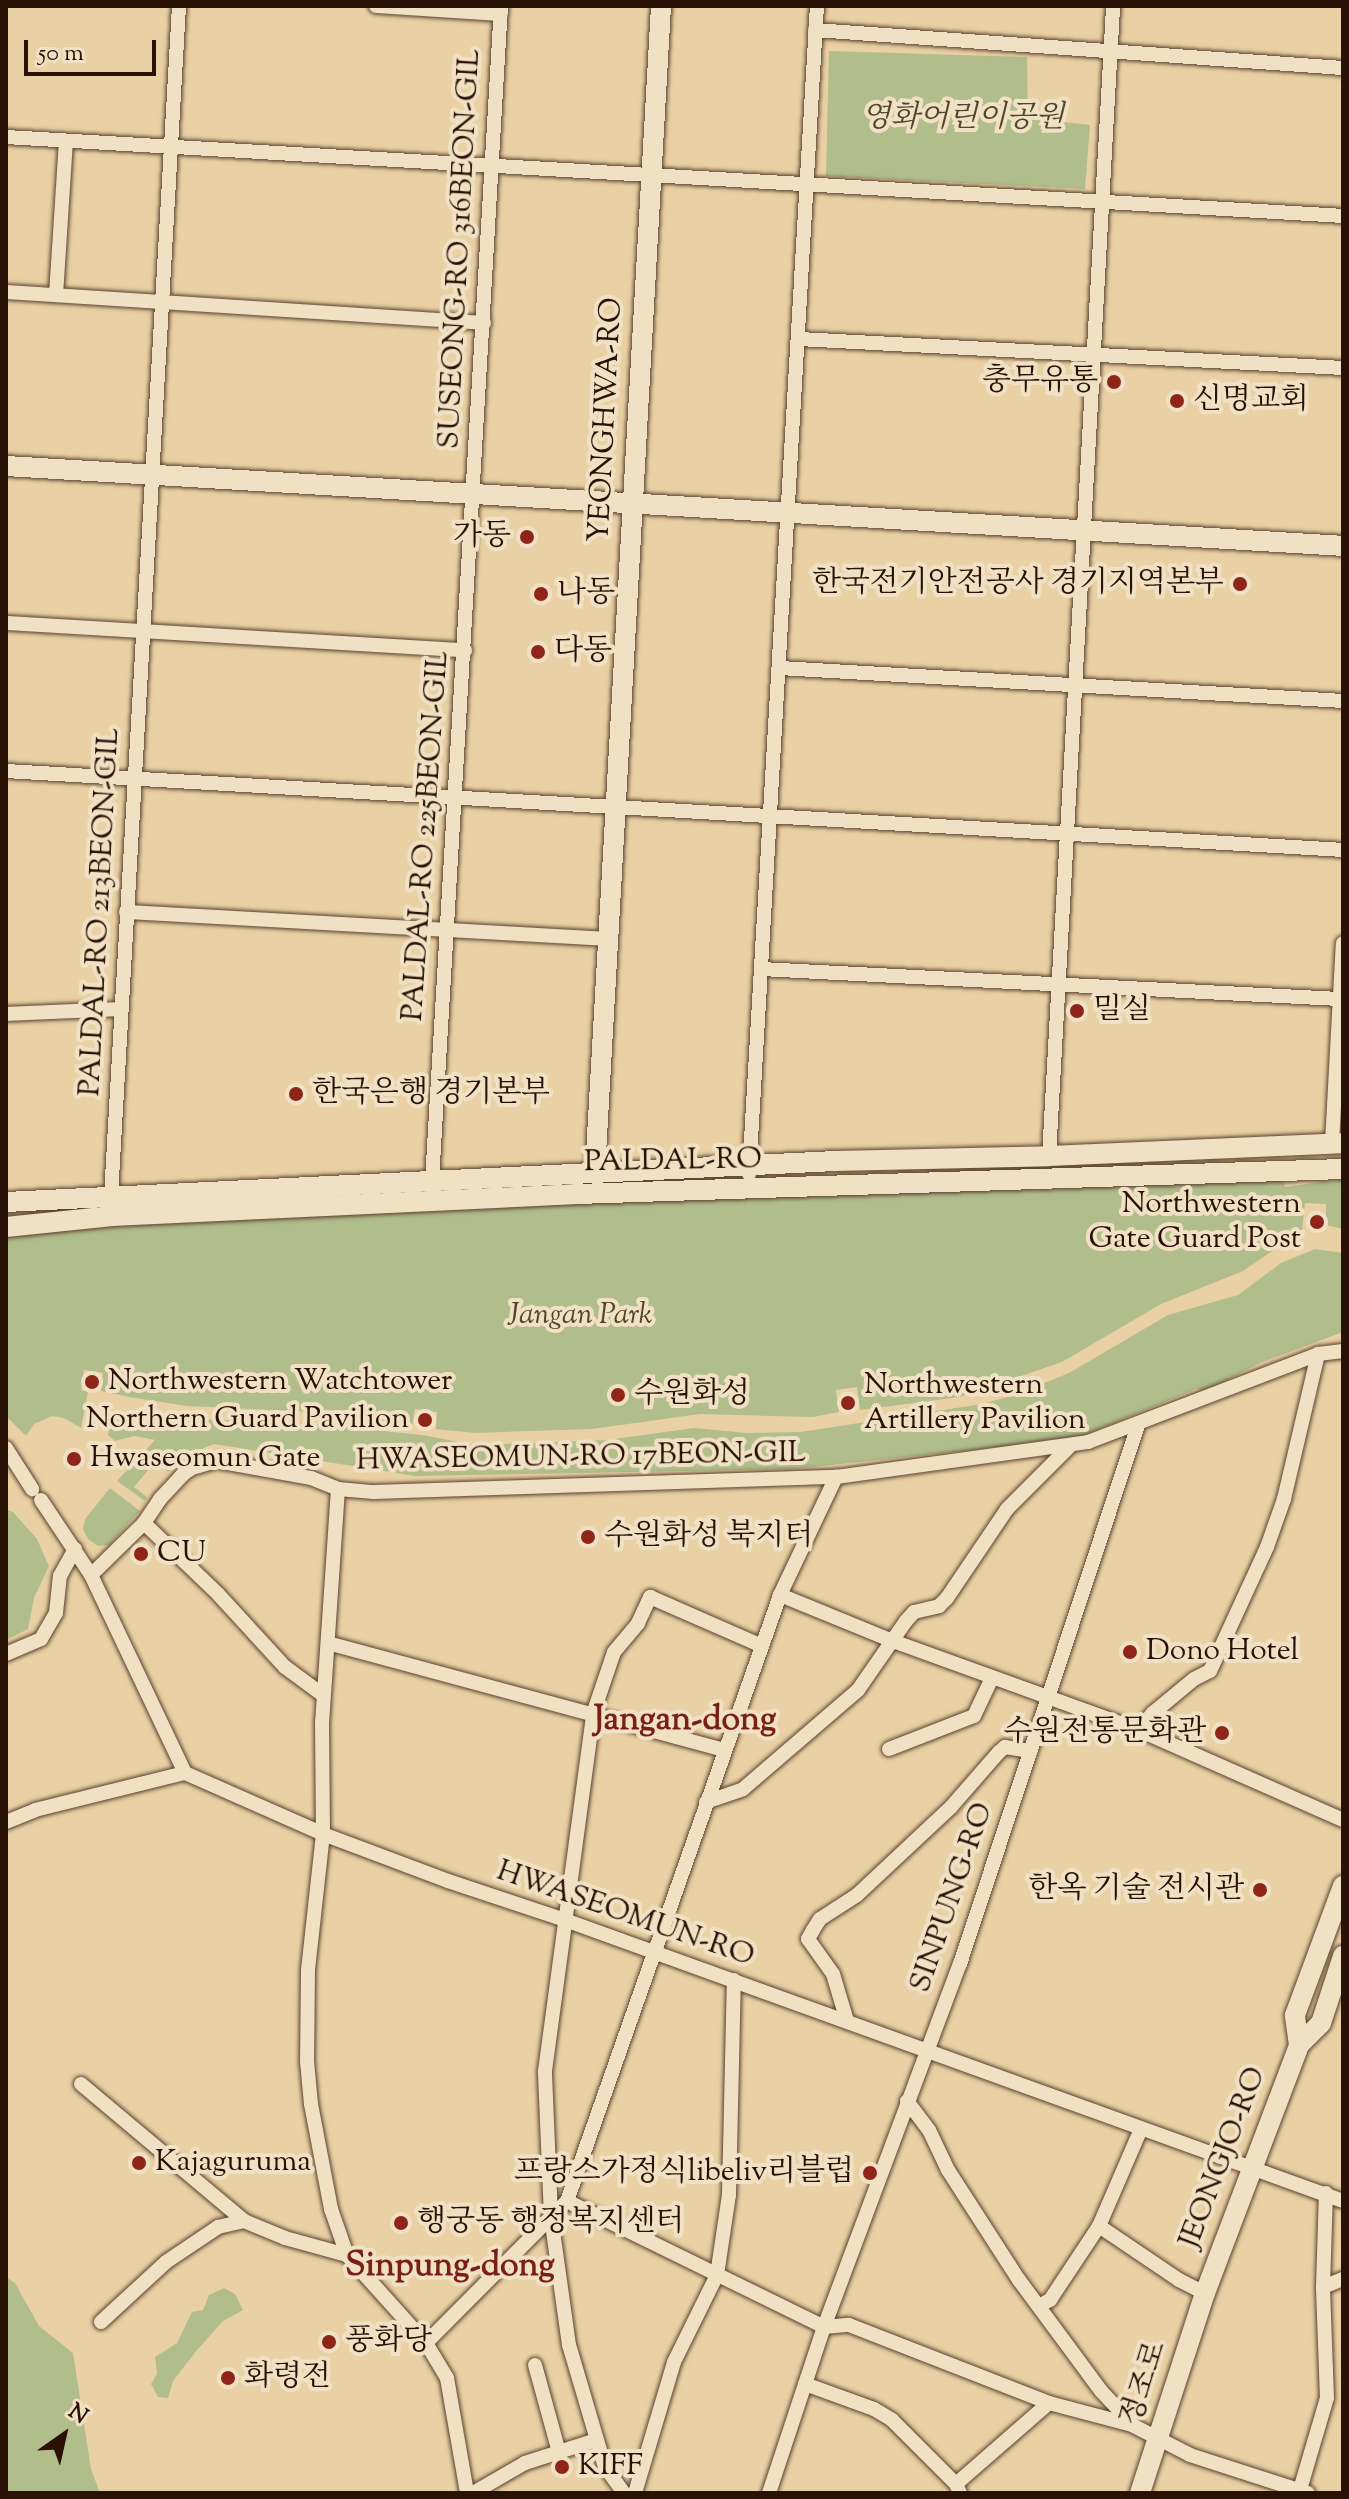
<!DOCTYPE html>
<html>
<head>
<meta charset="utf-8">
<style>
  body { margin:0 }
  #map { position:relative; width:1349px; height:2499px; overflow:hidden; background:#ead1a5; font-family:"Sorts Mill Goudy","Noto Serif KR",serif }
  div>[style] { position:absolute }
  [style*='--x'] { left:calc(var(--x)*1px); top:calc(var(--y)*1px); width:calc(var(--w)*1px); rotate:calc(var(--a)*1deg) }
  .green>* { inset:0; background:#b1bd8b }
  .roads { filter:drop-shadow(0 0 2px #5a412d) drop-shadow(0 0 2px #5a412d) }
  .street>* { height:14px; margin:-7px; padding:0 7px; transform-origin:7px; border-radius:7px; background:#f1e1c4 }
  .secondary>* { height:20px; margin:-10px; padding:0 10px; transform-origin:10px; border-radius:10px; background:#f1e1c4 }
  .dots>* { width:22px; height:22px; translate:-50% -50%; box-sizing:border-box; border:4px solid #f1e1c4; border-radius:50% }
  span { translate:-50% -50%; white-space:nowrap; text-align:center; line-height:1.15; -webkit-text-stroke:8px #f1e1c4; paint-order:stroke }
  .park-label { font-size:30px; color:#52452d; font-style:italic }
  .street-label { font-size:30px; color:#2a1105 }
  .poi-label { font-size:30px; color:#2a1105 }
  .right { translate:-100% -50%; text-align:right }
  .left { translate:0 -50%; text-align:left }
  .quarter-label { font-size:34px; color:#7a1f14; font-weight:700 }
  .frame { position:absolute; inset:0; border:8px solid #2a1105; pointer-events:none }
  .north { position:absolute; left:24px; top:2395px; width:80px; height:80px; -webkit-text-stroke:6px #f1e1c4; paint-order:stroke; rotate:34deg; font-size:22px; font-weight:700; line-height:32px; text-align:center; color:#2a1105 }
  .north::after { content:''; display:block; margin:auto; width:28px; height:36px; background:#2a1105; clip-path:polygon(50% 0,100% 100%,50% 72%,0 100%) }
  .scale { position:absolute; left:24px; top:40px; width:132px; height:36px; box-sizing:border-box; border:4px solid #2a1105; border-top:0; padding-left:10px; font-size:24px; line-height:28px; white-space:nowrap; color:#2a1105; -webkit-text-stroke:6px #f1e1c4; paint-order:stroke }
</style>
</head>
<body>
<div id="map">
  <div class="green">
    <i style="clip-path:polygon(829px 51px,1027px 57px,1028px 118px,1090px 125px,1085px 189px,826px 176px)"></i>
    <i style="clip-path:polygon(1283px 1175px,1285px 1187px,1343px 1179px,1343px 1229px,1326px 1225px,1326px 1204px,1305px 1203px,1302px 1231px,1243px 1271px,1161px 1304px,1062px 1362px,959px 1397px,860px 1410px,857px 1387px,836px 1390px,839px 1412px,813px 1417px,700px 1414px,592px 1429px,475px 1433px,436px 1429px,437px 1412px,415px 1409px,412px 1426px,337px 1413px,187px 1406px,129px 1397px,101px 1391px,103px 1373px,84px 1370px,81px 1390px,88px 1392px,81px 1428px,64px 1418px,52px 1416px,34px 1424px,26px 1436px,6px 1416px,6px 1234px,209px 1218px,981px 1188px,1038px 1190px)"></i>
    <i style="clip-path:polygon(1315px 1249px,1343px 1253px,1343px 1332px,1260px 1363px,1205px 1391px,1196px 1389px,1075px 1439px,794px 1469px,415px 1476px,214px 1444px,185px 1456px,168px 1472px,156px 1461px,134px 1487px,147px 1497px,145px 1501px,117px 1481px,155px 1440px,134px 1436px,115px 1441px,108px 1435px,112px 1415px,314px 1424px,422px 1435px,475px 1445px,607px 1440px,694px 1428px,747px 1433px,801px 1432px,982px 1404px,1018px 1394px,1069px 1373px,1168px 1315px,1238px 1295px,1281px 1263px)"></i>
    <i style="clip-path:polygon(110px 1488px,140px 1511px,109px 1545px,98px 1546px,88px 1539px,83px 1529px,85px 1519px)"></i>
    <i style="clip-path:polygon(6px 1510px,13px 1512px,37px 1539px,49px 1566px,34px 1598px,28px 1629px,6px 1640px)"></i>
    <i style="clip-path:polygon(6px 2277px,15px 2283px,39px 2326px,73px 2353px,91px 2469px,100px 2493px,6px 2493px)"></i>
    <i style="clip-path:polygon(224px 2288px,235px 2294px,243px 2310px,223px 2321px,197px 2350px,173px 2381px,168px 2398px,158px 2397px,151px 2384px,157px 2374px,155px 2357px,177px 2343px,192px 2312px,203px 2310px,209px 2295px)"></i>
  </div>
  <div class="roads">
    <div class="street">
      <i style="--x:376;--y:6;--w:125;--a:3.7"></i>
      <i style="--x:815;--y:30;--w:529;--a:4.12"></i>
      <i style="--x:6;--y:137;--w:1339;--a:3.38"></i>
      <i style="--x:6;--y:292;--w:479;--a:3.7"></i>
      <i style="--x:56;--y:295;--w:153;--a:-86.3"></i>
      <i style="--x:799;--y:339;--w:545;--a:3.05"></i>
      <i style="--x:6;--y:623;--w:460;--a:3.4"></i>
      <i style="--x:780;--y:668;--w:564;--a:3.35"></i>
      <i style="--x:6;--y:771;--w:1339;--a:3.38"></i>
      <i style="--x:126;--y:912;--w:481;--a:3.2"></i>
      <i style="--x:761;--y:969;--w:579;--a:2.97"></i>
      <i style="--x:6;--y:1014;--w:114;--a:-2.5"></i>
      <i style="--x:1332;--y:1143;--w:200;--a:-86.9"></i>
      <i style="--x:1049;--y:1156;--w:1152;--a:-86.81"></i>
      <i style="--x:749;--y:1174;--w:1170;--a:-86.67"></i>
      <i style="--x:432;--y:1181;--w:1177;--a:-86.64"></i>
      <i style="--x:111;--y:1196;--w:1192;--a:-86.73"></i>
      <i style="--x:6;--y:1448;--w:49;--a:57.6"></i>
      <i style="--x:338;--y:1489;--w:233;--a:93.9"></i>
      <i style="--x:322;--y:1721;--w:113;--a:89.5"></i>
      <i style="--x:323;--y:1834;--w:137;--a:96.3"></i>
      <i style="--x:308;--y:1970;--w:91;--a:90.6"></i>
      <i style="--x:307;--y:2061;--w:43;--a:84.7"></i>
      <i style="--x:311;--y:2104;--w:107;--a:79.2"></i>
      <i style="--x:331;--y:2209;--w:49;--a:70.8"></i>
      <i style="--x:41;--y:1500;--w:90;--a:56.3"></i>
      <i style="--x:91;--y:1575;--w:219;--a:64.6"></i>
      <i style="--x:185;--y:1773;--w:151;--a:23.8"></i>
      <i style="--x:323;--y:1834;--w:134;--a:20.6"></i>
      <i style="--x:448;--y:1881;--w:123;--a:18.4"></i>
      <i style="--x:565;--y:1920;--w:827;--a:19.86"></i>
      <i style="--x:144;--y:1523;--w:103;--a:43.8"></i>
      <i style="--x:218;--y:1594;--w:99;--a:47.5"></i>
      <i style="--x:285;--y:1667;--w:47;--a:36.4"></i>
      <i style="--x:91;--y:1575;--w:74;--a:-44.5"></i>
      <i style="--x:144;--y:1523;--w:29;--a:-56"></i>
      <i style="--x:160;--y:1499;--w:33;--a:-47"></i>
      <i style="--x:182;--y:1475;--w:12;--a:-35"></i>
      <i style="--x:192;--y:1468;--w:26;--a:-16"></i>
      <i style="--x:217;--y:1461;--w:96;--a:10.3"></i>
      <i style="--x:311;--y:1478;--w:29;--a:22"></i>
      <i style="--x:338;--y:1489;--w:36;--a:5"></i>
      <i style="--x:374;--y:1492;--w:462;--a:-1.9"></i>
      <i style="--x:836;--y:1477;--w:254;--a:-7.9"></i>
      <i style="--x:1088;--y:1442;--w:246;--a:-20.9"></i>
      <i style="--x:1318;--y:1354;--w:25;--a:-7"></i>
      <i style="--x:780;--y:1595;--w:119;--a:22.2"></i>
      <i style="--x:890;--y:1640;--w:265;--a:19.9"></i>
      <i style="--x:1139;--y:1730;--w:223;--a:23.8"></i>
      <i style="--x:328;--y:1643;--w:411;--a:15.1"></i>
      <i style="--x:6;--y:1654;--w:38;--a:-23"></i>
      <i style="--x:41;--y:1639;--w:30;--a:-60"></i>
      <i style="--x:56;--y:1613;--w:37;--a:-84"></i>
      <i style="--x:60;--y:1576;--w:31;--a:-61"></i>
      <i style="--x:1139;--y:1730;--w:22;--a:-51"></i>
      <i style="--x:1153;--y:1713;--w:53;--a:-39.7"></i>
      <i style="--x:1194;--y:1679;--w:18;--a:-27"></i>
      <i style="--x:1210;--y:1671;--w:136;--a:-65.3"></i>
      <i style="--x:1267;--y:1547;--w:51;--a:-70.5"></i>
      <i style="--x:1284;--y:1499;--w:149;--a:-76.8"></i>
      <i style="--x:889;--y:1749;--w:91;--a:-21.2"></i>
      <i style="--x:974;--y:1716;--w:42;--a:-64.7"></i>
      <i style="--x:706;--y:1802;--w:39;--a:-19"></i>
      <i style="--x:743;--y:1789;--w:152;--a:-40.7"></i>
      <i style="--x:858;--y:1690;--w:84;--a:-55.2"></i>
      <i style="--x:906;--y:1621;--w:12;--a:-48"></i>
      <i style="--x:914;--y:1612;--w:26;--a:-13"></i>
      <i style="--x:939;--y:1606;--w:11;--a:-45"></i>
      <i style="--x:947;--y:1598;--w:107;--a:-56"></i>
      <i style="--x:1007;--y:1509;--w:88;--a:-45"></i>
      <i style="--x:6;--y:1822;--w:31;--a:-22"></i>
      <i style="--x:35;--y:1810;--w:154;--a:-13.9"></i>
      <i style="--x:847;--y:2021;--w:49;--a:-106.6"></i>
      <i style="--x:833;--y:1974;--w:43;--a:-125.5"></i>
      <i style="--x:808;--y:1939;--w:10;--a:-61"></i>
      <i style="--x:813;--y:1930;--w:13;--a:-58"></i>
      <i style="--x:820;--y:1919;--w:44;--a:-33"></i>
      <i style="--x:857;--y:1895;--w:129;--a:-43.1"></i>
      <i style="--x:951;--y:1807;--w:73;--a:-48.9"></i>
      <i style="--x:999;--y:1752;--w:8;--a:-40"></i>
      <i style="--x:1005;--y:1747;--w:26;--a:9"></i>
      <i style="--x:81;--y:2084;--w:213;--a:40"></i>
      <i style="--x:244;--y:2221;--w:44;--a:22.5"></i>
      <i style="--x:285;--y:2238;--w:64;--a:15.3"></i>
      <i style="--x:347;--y:2255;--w:118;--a:48.1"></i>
      <i style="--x:426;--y:2343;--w:41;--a:59"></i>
      <i style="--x:447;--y:2378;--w:117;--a:80.1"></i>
      <i style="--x:907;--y:2101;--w:36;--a:53"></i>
      <i style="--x:929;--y:2130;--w:44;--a:64.6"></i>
      <i style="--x:948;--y:2170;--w:131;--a:57.2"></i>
      <i style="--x:1019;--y:2280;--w:139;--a:53.5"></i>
      <i style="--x:1102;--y:2392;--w:44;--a:46.8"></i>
      <i style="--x:567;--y:2201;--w:286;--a:26.1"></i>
      <i style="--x:824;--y:2327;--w:25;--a:-5"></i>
      <i style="--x:849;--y:2325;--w:215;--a:21.3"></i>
      <i style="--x:1049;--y:2403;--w:86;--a:14.8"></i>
      <i style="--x:1132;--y:2425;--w:65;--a:27.3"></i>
      <i style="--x:1190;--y:2455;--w:124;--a:17.9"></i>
      <i style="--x:1099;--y:2226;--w:97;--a:34"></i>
      <i style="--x:1179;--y:2280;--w:29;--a:27"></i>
      <i style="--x:1323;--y:2287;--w:22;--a:-22"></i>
      <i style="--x:1039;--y:2306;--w:13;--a:-29"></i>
      <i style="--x:1050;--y:2300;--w:89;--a:-56.5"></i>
      <i style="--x:1099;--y:2226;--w:106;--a:-66.6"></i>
      <i style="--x:101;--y:2322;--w:88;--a:-42.7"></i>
      <i style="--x:166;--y:2262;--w:63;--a:-33.9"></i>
      <i style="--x:218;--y:2227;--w:27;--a:-13"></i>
      <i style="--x:426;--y:2343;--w:200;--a:-45.2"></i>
      <i style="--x:567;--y:2201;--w:642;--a:-70.63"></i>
      <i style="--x:780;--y:1595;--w:131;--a:-64.6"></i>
      <i style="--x:535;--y:2365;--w:90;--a:74.6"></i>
      <i style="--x:805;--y:2384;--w:73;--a:19.9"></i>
      <i style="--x:874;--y:2409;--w:21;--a:31"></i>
      <i style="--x:892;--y:2420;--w:91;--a:45"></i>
      <i style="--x:956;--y:2484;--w:10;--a:66"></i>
      <i style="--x:956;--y:2484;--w:123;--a:-41.1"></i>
      <i style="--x:473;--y:2493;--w:60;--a:-30"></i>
      <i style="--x:525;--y:2463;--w:75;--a:-17.9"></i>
      <i style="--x:624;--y:2493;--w:32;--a:-126"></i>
      <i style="--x:605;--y:2467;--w:127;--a:-106.4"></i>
      <i style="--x:569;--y:2345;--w:129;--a:-98"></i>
      <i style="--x:551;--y:2217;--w:146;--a:-92.4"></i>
      <i style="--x:545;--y:2071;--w:360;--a:-82.3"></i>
      <i style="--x:593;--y:1714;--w:65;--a:-71.3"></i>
      <i style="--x:614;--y:1652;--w:38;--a:-50"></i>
      <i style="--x:638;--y:1623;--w:29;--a:-65"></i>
      <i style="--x:650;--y:1597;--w:122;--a:23.6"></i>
      <i style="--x:635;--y:2493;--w:137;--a:-73.4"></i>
      <i style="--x:674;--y:2362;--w:97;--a:-63.7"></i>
      <i style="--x:717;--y:2275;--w:81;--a:-81.5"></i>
      <i style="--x:729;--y:2195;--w:215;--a:-88.7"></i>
      <i style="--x:769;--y:2493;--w:175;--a:-71.7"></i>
      <i style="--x:824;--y:2327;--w:388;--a:-69.5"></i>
      <i style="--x:960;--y:1964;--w:568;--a:-71.72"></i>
      <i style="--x:1299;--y:2493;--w:99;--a:-73.6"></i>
      <i style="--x:1327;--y:2398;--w:111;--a:-92.1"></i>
      <i style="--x:1323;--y:2287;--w:94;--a:-88.2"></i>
    </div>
    <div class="secondary">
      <i style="--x:6;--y:466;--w:1339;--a:3.42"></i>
      <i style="--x:595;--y:1172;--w:1168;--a:-86.76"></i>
      <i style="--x:6;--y:1202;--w:830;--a:-2.83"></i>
      <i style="--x:835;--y:1161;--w:214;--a:-1.3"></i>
      <i style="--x:1049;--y:1156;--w:294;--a:-2.5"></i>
      <i style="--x:6;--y:1227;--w:107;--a:-5.9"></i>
      <i style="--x:112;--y:1216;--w:466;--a:-2.7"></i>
      <i style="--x:577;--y:1194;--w:766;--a:-1.87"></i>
      <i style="--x:1299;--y:2045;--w:30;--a:-98"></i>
      <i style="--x:1295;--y:2015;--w:138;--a:-69.6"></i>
      <i style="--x:1140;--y:2493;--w:210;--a:-72"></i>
      <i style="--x:1205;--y:2293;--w:265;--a:-69.2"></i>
      <i style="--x:1299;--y:2045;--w:31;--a:-45"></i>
      <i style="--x:1321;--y:2023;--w:71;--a:-71.8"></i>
    </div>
  </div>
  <div class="dots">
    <i style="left:1114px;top:382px;background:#8f2418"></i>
    <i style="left:1177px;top:401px;background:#8f2418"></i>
    <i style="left:527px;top:537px;background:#8f2418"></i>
    <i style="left:1240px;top:584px;background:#8f2418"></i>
    <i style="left:541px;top:594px;background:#8f2418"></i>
    <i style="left:538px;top:652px;background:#8f2418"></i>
    <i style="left:1077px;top:1011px;background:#8f2418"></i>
    <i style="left:296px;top:1094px;background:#8f2418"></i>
    <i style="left:1317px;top:1222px;background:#8f2418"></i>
    <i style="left:92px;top:1382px;background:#8f2418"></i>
    <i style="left:618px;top:1395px;background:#8f2418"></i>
    <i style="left:848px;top:1403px;background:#8f2418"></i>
    <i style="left:425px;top:1420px;background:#8f2418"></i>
    <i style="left:74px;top:1459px;background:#8f2418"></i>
    <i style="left:588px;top:1537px;background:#8f2418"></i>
    <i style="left:141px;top:1554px;background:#8f2418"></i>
    <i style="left:1130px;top:1652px;background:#8f2418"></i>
    <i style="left:1222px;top:1733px;background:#8f2418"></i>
    <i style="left:1260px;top:1890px;background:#8f2418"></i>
    <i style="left:139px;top:2163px;background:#8f2418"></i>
    <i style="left:870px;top:2173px;background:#8f2418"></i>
    <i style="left:401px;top:2223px;background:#8f2418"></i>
    <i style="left:329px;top:2342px;background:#8f2418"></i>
    <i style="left:228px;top:2378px;background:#8f2418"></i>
    <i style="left:562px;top:2467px;background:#8f2418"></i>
  </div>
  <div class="park-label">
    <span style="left:963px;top:119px">영화어린이공원</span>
    <span style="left:580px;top:1316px">Jangan Park</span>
  </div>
  <div class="street-label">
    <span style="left:461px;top:249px;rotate:-87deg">SUSEONG-RO 316BEON-GIL</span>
    <span style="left:607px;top:420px;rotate:-87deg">YEONGHWA-RO</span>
    <span style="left:427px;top:836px;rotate:-86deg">PALDAL-RO 225BEON-GIL</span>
    <span style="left:101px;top:912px;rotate:-87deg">PALDAL-RO 213BEON-GIL</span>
    <span style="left:673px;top:1162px;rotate:-1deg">PALDAL-RO</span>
    <span style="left:581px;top:1458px;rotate:-1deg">HWASEOMUN-RO 17BEON-GIL</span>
    <span style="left:953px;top:1898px;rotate:-71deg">SINPUNG-RO</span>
    <span style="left:625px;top:1915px;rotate:19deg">HWASEOMUN-RO</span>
    <span style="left:1224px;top:2158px;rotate:-69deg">JEONGJO-RO</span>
    <span style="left:1145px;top:2384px;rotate:-72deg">정조로</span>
  </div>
  <div class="poi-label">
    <span class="right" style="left:1098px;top:382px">충무유통</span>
    <span class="left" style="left:1193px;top:401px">신명교회</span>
    <span class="right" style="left:511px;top:537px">가동</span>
    <span class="right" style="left:1224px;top:584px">한국전기안전공사 경기지역본부</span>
    <span class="left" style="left:557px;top:594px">나동</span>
    <span class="left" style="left:554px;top:652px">다동</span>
    <span class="left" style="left:1093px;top:1011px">밀실</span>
    <span class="left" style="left:312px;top:1094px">한국은행 경기본부</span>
    <span class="right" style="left:1301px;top:1222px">Northwestern<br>Gate Guard Post</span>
    <span class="left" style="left:108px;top:1382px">Northwestern Watchtower</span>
    <span class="left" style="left:864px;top:1403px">Northwestern<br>Artillery Pavilion</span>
    <span class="left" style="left:634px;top:1395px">수원화성</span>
    <span class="right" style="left:409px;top:1420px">Northern Guard Pavilion</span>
    <span class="left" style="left:90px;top:1459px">Hwaseomun Gate</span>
    <span class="left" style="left:604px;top:1537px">수원화성 북지터</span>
    <span class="left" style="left:157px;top:1554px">CU</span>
    <span class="left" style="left:1146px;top:1652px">Dono Hotel</span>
    <span class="right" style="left:1206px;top:1733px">수원전통문화관</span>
    <span class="right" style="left:1244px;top:1890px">한옥 기술 전시관</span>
    <span class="left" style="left:155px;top:2163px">Kajaguruma</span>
    <span class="right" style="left:854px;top:2173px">프랑스가정식libeliv리블럽</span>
    <span class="left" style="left:417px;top:2223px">행궁동 행정복지센터</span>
    <span class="left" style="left:345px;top:2342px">풍화당</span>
    <span class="left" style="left:244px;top:2378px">화령전</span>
    <span class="left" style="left:578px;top:2467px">KIFF</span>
  </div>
  <div class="quarter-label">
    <span style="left:685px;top:1721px">Jangan-dong</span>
    <span style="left:450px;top:2267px">Sinpung-dong</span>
  </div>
  <div class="frame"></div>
  <div class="north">N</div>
  <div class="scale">50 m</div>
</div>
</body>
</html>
